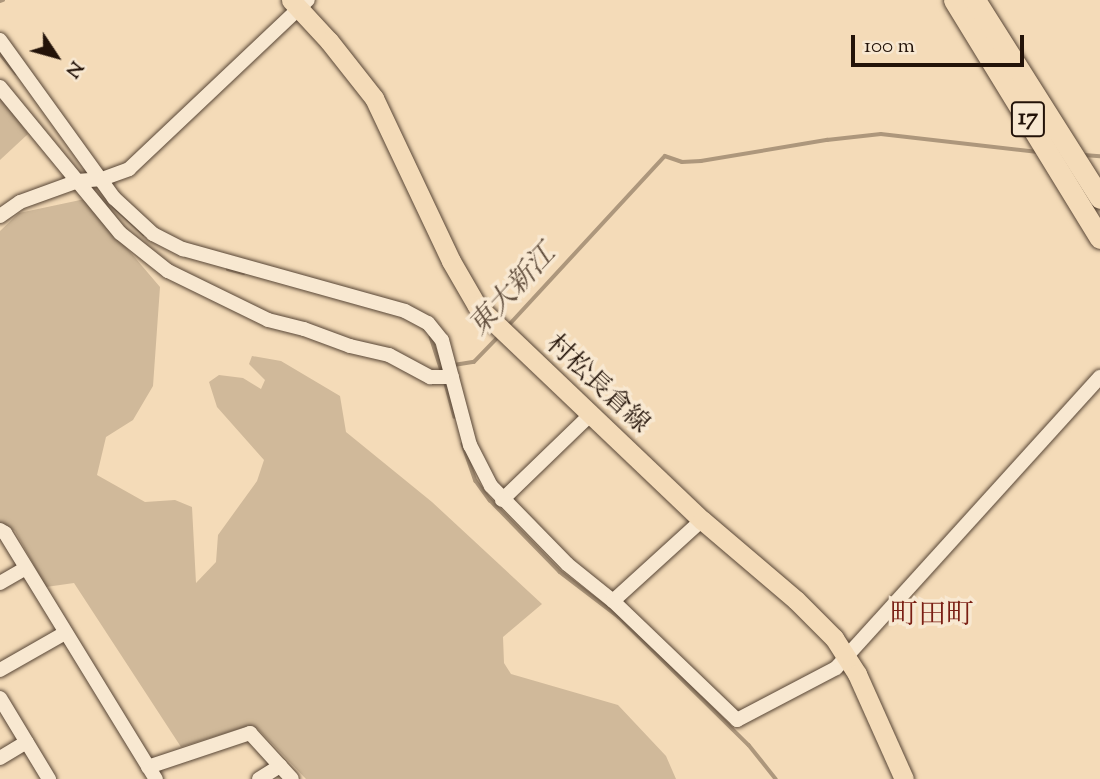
<!DOCTYPE html>
<html>
<head>
<meta charset="utf-8">
<style>
  body { margin:0 }
  #map { position:relative; width:1100px; height:779px; overflow:hidden; background:#f4dbb8; font-family:"Sorts Mill Goudy","Noto Serif JP",serif }
  div>[style] { position:absolute }
  [style*='--x'] { left:calc(var(--x)*1px); top:calc(var(--y)*1px); width:calc(var(--w)*1px); rotate:calc(var(--a)*1deg) }
  .green>* { inset:0; background:#d0b99a }
  .stream>* { height:3.5px; margin:-1.75px; padding:0 1.75px; transform-origin:1.75px; border-radius:1.75px; background:#ad977c }
  .roads { filter:drop-shadow(0 0 2px #574535) drop-shadow(0 0 2px #574535) }
  .minor>* { height:14px; margin:-7px; padding:0 7px; transform-origin:7px; border-radius:7px; background:#f8e8d1 }
  .major>* { height:19px; margin:-9.5px; padding:0 9.5px; transform-origin:9.5px; border-radius:9.5px; background:#f4dbb8 }
  .highway>* { height:21px; margin:-10.5px; padding:0 10.5px; transform-origin:10.5px; border-radius:10.5px; background:#f4dbb8 }
  span { translate:-50% -50%; white-space:nowrap; text-align:center; line-height:1.15; -webkit-text-stroke:7px #f8e8d1; paint-order:stroke }
  .shield-label span { padding:2px 5px; background:#f8e8d1; border:2px solid; border-radius:5px; -webkit-text-stroke-width:0 }
  .shield-label { font-size:24px; color:#231309; font-weight:700 }
  .street-label { font-size:26px; color:#231309 }
  .water-label { font-size:28px; color:#614e3d; font-style:italic }
  .neighbourhood-label { font-size:28px; color:#7a1f14 }
  .north { position:absolute; left:21px; top:21px; width:70px; height:70px; -webkit-text-stroke:5px #f8e8d1; paint-order:stroke; rotate:126deg; font-size:19px; font-weight:700; line-height:28px; text-align:center; color:#231309 }
  .north::after { content:''; display:block; margin:auto; width:24px; height:32px; background:#231309; clip-path:polygon(50% 0,100% 100%,50% 72%,0 100%) }
  .scale { position:absolute; left:851px; top:35px; width:173px; height:32px; box-sizing:border-box; border:4px solid #231309; border-top:0; padding-left:9px; font-size:21px; line-height:24px; white-space:nowrap; color:#231309; -webkit-text-stroke:5px #f8e8d1; paint-order:stroke }
</style>
</head>
<body>
<div id="map">
  <div class="green">
    <i style="clip-path:polygon(0 94px,28px 134px,0 160px)"></i>
    <i style="clip-path:polygon(85px 199px,160px 287px,153px 386px,133px 420px,106px 437px,97px 475px,145px 502px,175px 500px,192px 507px,196px 583px,216px 562px,218px 535px,257px 481px,264px 460px,217px 407px,209px 382px,219px 375px,243px 378px,261px 389px,265px 380px,249px 364px,252px 356px,281px 361px,340px 396px,346px 432px,432px 502px,542px 604px,503px 637px,504px 663px,511px 674px,618px 705px,666px 756px,676px 779px,306px 779px,258px 729px,248px 726px,181px 747px,74px 583px,46px 587px,15px 531px,0 523px,0 231px,19px 213px)"></i>
  </div>
  <div class="stream">
    <i style="--x:0;--y:1;--w:3;--a:-18"></i>
    <i style="--x:0;--y:53;--w:26;--a:51"></i>
    <i style="--x:1084;--y:155;--w:16;--a:4"></i>
    <i style="--x:114;--y:206;--w:41;--a:43"></i>
    <i style="--x:228;--y:269;--w:16;--a:14"></i>
    <i style="--x:508;--y:326;--w:231;--a:-47.3"></i>
    <i style="--x:665;--y:156;--w:18;--a:19"></i>
    <i style="--x:682;--y:162;--w:19;--a:-3"></i>
    <i style="--x:701;--y:161;--w:128;--a:-9.5"></i>
    <i style="--x:827;--y:140;--w:54;--a:-6.3"></i>
    <i style="--x:881;--y:134;--w:158;--a:6.5"></i>
    <i style="--x:431;--y:337;--w:38;--a:72"></i>
    <i style="--x:454;--y:365;--w:20;--a:-9"></i>
    <i style="--x:474;--y:362;--w:35;--a:-46"></i>
    <i style="--x:445;--y:380;--w:38;--a:75"></i>
    <i style="--x:463;--y:444;--w:39;--a:71"></i>
    <i style="--x:476;--y:481;--w:24;--a:54"></i>
    <i style="--x:490;--y:500;--w:100;--a:45.8"></i>
    <i style="--x:560;--y:572;--w:74;--a:37.3"></i>
    <i style="--x:619;--y:617;--w:182;--a:44.6"></i>
    <i style="--x:749;--y:745;--w:43;--a:51.5"></i>
  </div>
  <div class="roads">
    <div class="minor">
      <i style="--x:0;--y:40;--w:195;--a:54.2"></i>
      <i style="--x:114;--y:198;--w:53;--a:42.7"></i>
      <i style="--x:153;--y:234;--w:34;--a:27"></i>
      <i style="--x:183;--y:249;--w:230;--a:15.6"></i>
      <i style="--x:405;--y:311;--w:26;--a:28"></i>
      <i style="--x:428;--y:323;--w:22;--a:51"></i>
      <i style="--x:442;--y:340;--w:109;--a:75.1"></i>
      <i style="--x:470;--y:445;--w:46;--a:62.9"></i>
      <i style="--x:491;--y:486;--w:109;--a:45.7"></i>
      <i style="--x:567;--y:564;--w:59;--a:38.8"></i>
      <i style="--x:613;--y:601;--w:172;--a:43.8"></i>
      <i style="--x:737;--y:720;--w:112;--a:-27.7"></i>
      <i style="--x:836;--y:668;--w:393;--a:-47.8"></i>
      <i style="--x:0;--y:87;--w:189;--a:50.6"></i>
      <i style="--x:120;--y:233;--w:61;--a:38.4"></i>
      <i style="--x:168;--y:271;--w:111;--a:26.1"></i>
      <i style="--x:268;--y:320;--w:37;--a:14"></i>
      <i style="--x:304;--y:329;--w:49;--a:20.3"></i>
      <i style="--x:350;--y:346;--w:40;--a:13"></i>
      <i style="--x:389;--y:355;--w:47;--a:28.2"></i>
      <i style="--x:430;--y:377;--w:22;--a:0"></i>
      <i style="--x:0;--y:216;--w:24;--a:-35"></i>
      <i style="--x:20;--y:202;--w:62;--a:-19.9"></i>
      <i style="--x:78;--y:181;--w:24;--a:-5"></i>
      <i style="--x:102;--y:179;--w:29;--a:-20"></i>
      <i style="--x:129;--y:169;--w:246;--a:-43.4"></i>
      <i style="--x:502;--y:500;--w:122;--a:-44"></i>
      <i style="--x:0;--y:530;--w:6;--a:31"></i>
      <i style="--x:5;--y:533;--w:289;--a:58.5"></i>
      <i style="--x:0;--y:583;--w:30;--a:-30"></i>
      <i style="--x:613;--y:601;--w:120;--a:-42.3"></i>
      <i style="--x:0;--y:670;--w:75;--a:-29.6"></i>
      <i style="--x:0;--y:698;--w:95;--a:58.8"></i>
      <i style="--x:0;--y:758;--w:31;--a:-31"></i>
      <i style="--x:148;--y:767;--w:108;--a:-18.4"></i>
      <i style="--x:250;--y:733;--w:62;--a:47.6"></i>
      <i style="--x:259;--y:779;--w:25;--a:-32"></i>
    </div>
    <div class="major">
      <i style="--x:291;--y:0;--w:56;--a:47.2"></i>
      <i style="--x:329;--y:41;--w:73;--a:51.7"></i>
      <i style="--x:374;--y:98;--w:180;--a:64.7"></i>
      <i style="--x:451;--y:261;--w:52;--a:60"></i>
      <i style="--x:477;--y:306;--w:311;--a:43.6"></i>
      <i style="--x:702;--y:520;--w:123;--a:40.4"></i>
      <i style="--x:796;--y:600;--w:54;--a:45"></i>
      <i style="--x:834;--y:638;--w:43;--a:57.4"></i>
      <i style="--x:857;--y:674;--w:115;--a:65.9"></i>
    </div>
    <div class="highway">
      <i style="--x:954;--y:0;--w:279;--a:58.5"></i>
      <i style="--x:975;--y:0;--w:234;--a:57.7"></i>
    </div>
  </div>
  <div class="shield-label">
    <span style="left:1028px;top:119px">17</span>
  </div>
  <div class="street-label">
    <span style="left:597px;top:385px;rotate:43deg">村松長倉線</span>
  </div>
  <div class="water-label">
    <span style="left:513px;top:291px;rotate:-47deg">東大新江</span>
  </div>
  <div class="neighbourhood-label">
    <span style="left:932px;top:616px">町田町</span>
  </div>
  <div class="north">N</div>
  <div class="scale">100 m</div>
</div>
</body>
</html>
